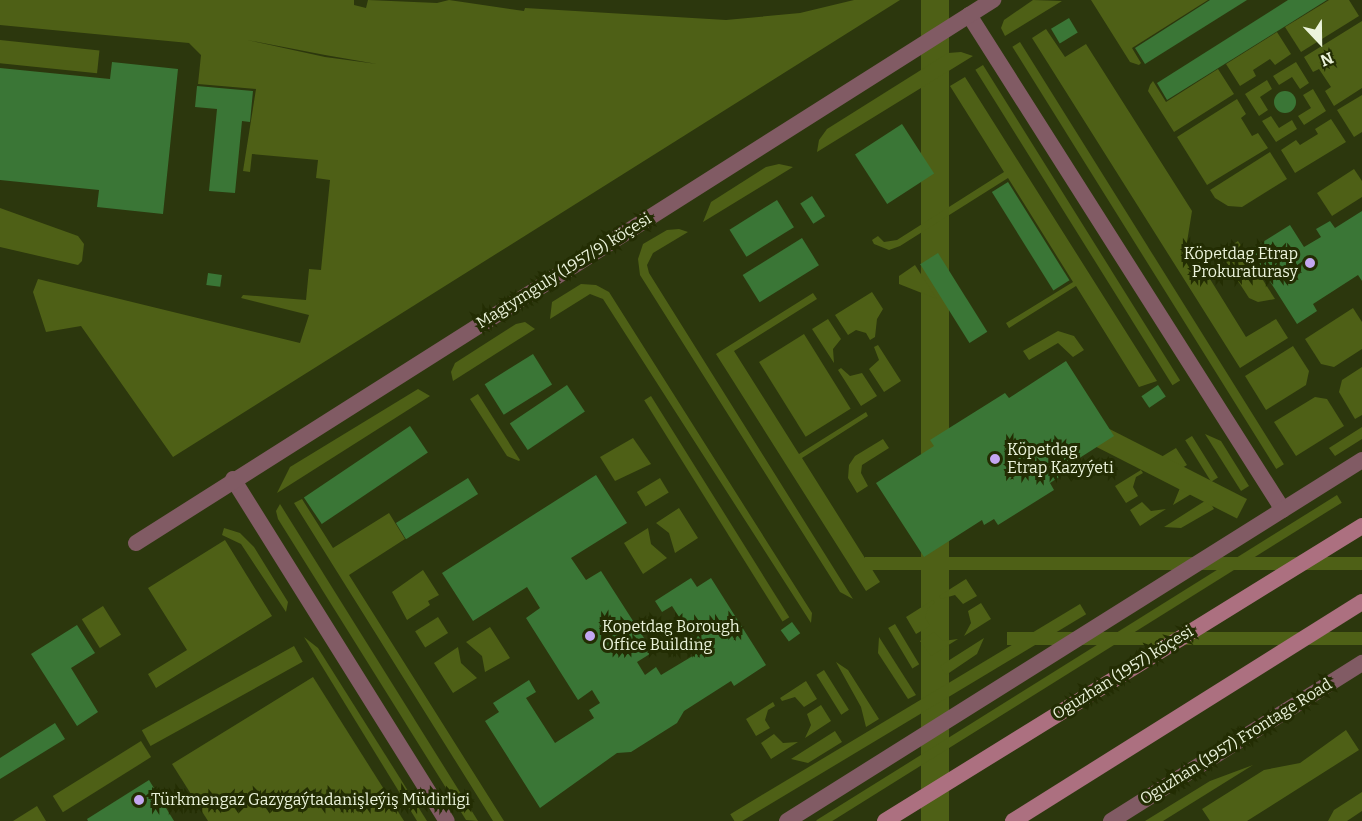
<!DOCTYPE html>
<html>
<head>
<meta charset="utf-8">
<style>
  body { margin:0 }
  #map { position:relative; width:1362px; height:821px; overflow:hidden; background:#2c370d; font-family:Bitter,serif }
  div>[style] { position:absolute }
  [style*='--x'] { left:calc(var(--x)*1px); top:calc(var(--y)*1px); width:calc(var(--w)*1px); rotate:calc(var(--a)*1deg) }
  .green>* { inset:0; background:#4e6016; transform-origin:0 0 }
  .building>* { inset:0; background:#3a7636; transform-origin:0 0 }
  .round { border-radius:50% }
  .minor>* { height:16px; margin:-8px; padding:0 8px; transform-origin:8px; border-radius:8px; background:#815b64 }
  .secondary>* { height:16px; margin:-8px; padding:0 8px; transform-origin:8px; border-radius:8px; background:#ac7080 }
  .dots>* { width:16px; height:16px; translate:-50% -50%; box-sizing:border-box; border:3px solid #232d03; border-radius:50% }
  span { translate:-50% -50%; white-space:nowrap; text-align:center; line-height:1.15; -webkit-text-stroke:6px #232d03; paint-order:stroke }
  .poi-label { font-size:16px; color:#ebf3db }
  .right { translate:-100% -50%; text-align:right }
  .left { translate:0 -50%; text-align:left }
  .street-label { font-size:16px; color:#ebf3db }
  .north { position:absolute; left:1290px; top:12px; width:60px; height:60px; -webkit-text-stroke:4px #232d03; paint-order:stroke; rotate:158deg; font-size:16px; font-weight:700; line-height:24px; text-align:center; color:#ebf3db }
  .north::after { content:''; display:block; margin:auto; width:21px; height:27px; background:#ebf3db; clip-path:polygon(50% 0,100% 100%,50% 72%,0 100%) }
</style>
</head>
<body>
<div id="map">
  <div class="green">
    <i style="clip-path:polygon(evenodd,0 0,354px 0,354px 5px,366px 8px,368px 0,437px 3px,449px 0,524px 11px,525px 8px,726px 20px,800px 13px,854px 0,900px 0,173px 457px,81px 326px,46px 332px,33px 292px,38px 279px,300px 343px,309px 315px,241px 298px,243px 295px,306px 300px,309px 269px,321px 270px,330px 180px,316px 178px,318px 160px,252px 154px,250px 172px,243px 171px,256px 89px,198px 84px,201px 55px,189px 43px,0 25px,0 0,247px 40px,325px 55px,377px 64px,325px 57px,247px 40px)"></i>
    <i style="left:921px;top:0;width:28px;height:876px"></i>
    <i style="clip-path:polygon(1033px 0,1062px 1px,1005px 36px,1001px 28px,1004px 20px)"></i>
    <i style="clip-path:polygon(1091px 0,1208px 0,1132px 48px,1141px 63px,1139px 65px,1130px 62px)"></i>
    <i style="clip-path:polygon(1329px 0,1349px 0,1359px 16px,1301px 52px,1285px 27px)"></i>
    <i style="clip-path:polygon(1362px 21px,1362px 88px,1334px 106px,1325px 91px,1331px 87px,1319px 69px,1313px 72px,1304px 57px)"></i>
    <i style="clip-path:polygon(1046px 29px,1065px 57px,1086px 44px,1192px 211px,1187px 242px,1246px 337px,1276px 319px,1288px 338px,1240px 368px,1032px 38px)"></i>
    <i style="clip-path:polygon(1277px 32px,1291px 54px,1275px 65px,1270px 59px,1253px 70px,1256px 76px,1240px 86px,1226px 64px)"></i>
    <i style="left:0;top:40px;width:100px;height:23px;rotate:6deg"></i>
    <i style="left:1020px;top:42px;width:498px;height:9px;rotate:58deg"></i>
    <i style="clip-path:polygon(961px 52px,973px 56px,817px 152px,819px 140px,827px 129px,948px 53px)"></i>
    <i style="clip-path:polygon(1296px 62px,1309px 83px,1300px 89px,1292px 77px,1279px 85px,1273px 76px)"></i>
    <i style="left:983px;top:65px;width:372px;height:9px;rotate:58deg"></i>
    <i style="clip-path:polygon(1218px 69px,1234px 94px,1174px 132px,1148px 91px,1150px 85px,1153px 81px,1166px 102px)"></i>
    <i style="clip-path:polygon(965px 77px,1157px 381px,1139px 387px,1076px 286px,1009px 328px,1006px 323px,1073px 282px,1008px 178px,900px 246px,889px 250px,874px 244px,872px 240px,878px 236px,884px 242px,897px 240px,1004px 172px,950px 86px)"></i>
    <i style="clip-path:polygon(1267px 80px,1272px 89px,1260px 97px,1268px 110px,1259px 116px,1245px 94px)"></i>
    <i style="clip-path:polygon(1313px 89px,1326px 111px,1304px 125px,1298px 116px,1311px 108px,1303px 95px)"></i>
    <i style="clip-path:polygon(1362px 95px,1362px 132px,1354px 137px,1337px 110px)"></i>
    <i style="clip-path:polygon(1237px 99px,1246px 114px,1241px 118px,1252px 136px,1258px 133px,1268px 148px,1207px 185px,1177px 137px)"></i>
    <i style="clip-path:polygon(1271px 116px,1279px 128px,1292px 120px,1297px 129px,1276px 142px,1262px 121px)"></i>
    <i style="clip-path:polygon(1331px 119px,1346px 142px,1295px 173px,1281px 150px,1296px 140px,1300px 145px,1318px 134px,1315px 129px)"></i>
    <i style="clip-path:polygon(1270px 152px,1287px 179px,1242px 207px,1228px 206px,1215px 198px,1210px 190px)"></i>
    <i style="clip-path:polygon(779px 164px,793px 167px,703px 222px,711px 202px,766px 167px)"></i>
    <i style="clip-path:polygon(1354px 169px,1362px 181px,1362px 197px,1332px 216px,1317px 193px)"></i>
    <i style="clip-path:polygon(0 208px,78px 236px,84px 244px,82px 261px,78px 265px,0 247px)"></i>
    <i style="clip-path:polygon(679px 229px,688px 232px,653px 253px,647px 265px,649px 273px,853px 599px,840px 592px,640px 275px,638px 259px,643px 244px,667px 230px)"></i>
    <i style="clip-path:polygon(1238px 241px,1275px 299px,1258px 302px,1249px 298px,1220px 253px)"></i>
    <i style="clip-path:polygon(915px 265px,937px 299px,899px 284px,899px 276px)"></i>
    <i style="clip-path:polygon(581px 284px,596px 285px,609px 292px,812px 613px,811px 623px,603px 299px,590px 294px,550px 319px,552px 302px)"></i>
    <i style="clip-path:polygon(872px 292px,883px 309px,877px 319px,875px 337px,870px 340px,866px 333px,856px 330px,848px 335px,835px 315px)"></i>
    <i style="clip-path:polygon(813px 293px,817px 299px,734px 351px,799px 454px,866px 412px,868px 416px,802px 458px,880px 582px,866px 591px,716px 354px)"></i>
    <i style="clip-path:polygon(1353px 308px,1362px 322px,1362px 349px,1334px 367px,1321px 364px,1305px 339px)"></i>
    <i style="clip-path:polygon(828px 319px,841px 339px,833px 349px,834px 363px,812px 329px)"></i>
    <i style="clip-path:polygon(525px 322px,535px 329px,453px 381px,451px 372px,455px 363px,516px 324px)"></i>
    <i style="clip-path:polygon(1058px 331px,1074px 336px,1084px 350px,1073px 357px,1058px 343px,1029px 360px,1023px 351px)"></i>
    <i style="left:804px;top:334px;width:88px;height:53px;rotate:58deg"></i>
    <i style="clip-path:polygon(878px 345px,901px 381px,884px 392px,869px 369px,879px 360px,874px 347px)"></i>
    <i style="clip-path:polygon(1293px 346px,1309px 371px,1306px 385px,1266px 410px,1245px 376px)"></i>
    <i style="clip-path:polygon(1362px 367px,1362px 415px,1355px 419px,1339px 392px,1342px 380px)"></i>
    <i style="clip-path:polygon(841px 368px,850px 376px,862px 373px,877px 396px,861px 406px,838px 370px)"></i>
    <i style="clip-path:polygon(418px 389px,430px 396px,277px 493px,290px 467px)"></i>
    <i style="clip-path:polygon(478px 394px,520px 460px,519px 461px,507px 456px,470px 399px)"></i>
    <i style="left:651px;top:396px;width:261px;height:8px;rotate:58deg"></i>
    <i style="clip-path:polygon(1315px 397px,1327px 399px,1344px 426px,1296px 456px,1274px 422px)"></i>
    <i style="clip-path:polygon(1362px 427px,1362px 439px,1335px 456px,1329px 448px)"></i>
    <i style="clip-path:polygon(1205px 434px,1221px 441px,1249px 486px,1241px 491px)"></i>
    <i style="left:1192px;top:436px;width:49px;height:8px;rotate:58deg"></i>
    <i style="clip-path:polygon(633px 438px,651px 464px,615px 481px,600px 457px)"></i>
    <i style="clip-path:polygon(883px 439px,889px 448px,862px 465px,861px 473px,868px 486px,857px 493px,848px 478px,849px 465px,855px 456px)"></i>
    <i style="clip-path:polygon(1176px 448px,1187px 465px,1172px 474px,1163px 465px,1150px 469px,1148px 465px)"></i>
    <i style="clip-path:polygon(1141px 470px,1143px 473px,1136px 477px,1133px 487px,1138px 496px,1126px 503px,1115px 486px)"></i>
    <i style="clip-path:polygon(1191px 472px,1201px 488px,1173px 505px,1180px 488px,1176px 481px)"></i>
    <i style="left:660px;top:478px;width:17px;height:27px;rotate:59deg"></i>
    <i style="left:1337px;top:495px;width:9px;height:614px;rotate:58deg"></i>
    <i style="clip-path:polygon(302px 499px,333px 548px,389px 513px,405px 539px,349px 575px,504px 821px,493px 821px,294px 503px)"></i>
    <i style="clip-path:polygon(1208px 499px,1214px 509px,1181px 528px,1164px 527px)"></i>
    <i style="left:1247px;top:499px;width:22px;height:189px;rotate:117deg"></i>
    <i style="clip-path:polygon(1142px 502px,1151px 511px,1166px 509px,1140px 526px,1130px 510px)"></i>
    <i style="clip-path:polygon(280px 504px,478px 821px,466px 820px,278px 519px,276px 511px)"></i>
    <i style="clip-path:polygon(679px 508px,698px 538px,675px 553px,669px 533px,656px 523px)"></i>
    <i style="clip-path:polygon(224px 528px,240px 533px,254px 547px,288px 602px,286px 612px,241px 544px,222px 535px)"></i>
    <i style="clip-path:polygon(648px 528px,651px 544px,667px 558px,643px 574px,624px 543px)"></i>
    <i style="clip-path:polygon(225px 540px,272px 616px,156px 688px,148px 674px,187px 650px,148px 588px)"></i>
    <i style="left:1362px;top:557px;width:13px;height:497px;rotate:90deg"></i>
    <i style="clip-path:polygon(423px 570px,439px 595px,428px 601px,430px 605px,407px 620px,392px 592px)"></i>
    <i style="clip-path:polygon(966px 579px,977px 596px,963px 604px,955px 595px,941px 599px,939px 596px)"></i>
    <i style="clip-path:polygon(933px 600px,935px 603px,928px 608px,925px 617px,930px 626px,916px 634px,906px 617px)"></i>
    <i style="clip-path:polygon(981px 603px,991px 619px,964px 636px,971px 623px,968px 611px)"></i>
    <i style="left:1080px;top:604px;width:12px;height:408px;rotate:59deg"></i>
    <i style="left:103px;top:606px;width:34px;height:25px;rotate:58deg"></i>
    <i style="left:438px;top:617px;width:19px;height:27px;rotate:58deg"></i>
    <i style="left:895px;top:624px;width:47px;height:8px;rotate:59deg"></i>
    <i style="clip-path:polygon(490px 627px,510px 658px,485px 672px,482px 656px,466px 642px)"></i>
    <i style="clip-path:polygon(934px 632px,943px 641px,958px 639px,931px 656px,920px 641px)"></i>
    <i style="left:1362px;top:632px;width:13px;height:355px;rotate:90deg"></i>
    <i style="clip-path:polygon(304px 637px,318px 648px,427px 821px,417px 821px)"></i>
    <i style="clip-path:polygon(879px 637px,916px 695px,908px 699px,878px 653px)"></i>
    <i style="clip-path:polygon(984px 638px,977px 654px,946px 675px,940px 666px)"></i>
    <i style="left:294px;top:646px;width:18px;height:174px;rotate:61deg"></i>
    <i style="clip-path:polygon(458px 647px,461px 663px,477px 678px,453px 693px,434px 663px)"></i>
    <i style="clip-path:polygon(836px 662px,848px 670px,879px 719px,866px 727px,861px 707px)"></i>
    <i style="left:824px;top:670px;width:47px;height:9px;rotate:58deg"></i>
    <i style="clip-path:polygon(313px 677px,404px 821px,208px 821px,172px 764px)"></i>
    <i style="clip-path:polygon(806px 681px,817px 699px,804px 707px,795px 697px,782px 701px,780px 698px)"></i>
    <i style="clip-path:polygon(773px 702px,775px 706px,768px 710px,765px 720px,770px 728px,756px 736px,746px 719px)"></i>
    <i style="clip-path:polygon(821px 705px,831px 721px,805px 738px,811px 725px,807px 714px)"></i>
    <i style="clip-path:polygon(1346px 730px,1359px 750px,1247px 821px,1210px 821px,1202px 809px,1264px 770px,1300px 763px)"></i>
    <i style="clip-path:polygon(835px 731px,842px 742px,808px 763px,791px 759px)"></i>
    <i style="clip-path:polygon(774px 734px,783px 743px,798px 742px,771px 759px,761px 743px)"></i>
    <i style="left:141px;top:741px;width:19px;height:104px;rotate:58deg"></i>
    <i style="clip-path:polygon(1253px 765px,1163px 821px,1145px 821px,1210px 781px)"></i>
    <i style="clip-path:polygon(1362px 792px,1362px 811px,1347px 821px,1328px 821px,1334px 810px)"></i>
    <i style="clip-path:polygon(37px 806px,46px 821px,13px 821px)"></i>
  </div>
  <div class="building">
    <i style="clip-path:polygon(1210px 0,1247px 0,1145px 64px,1135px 48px)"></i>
    <i style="clip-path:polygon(1288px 0,1327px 0,1167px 100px,1157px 83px)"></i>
    <i style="left:1069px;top:18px;width:17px;height:21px;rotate:59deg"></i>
    <i style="clip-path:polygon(112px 62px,178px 69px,163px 214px,97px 207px,99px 190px,0 180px,0 68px,110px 79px)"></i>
    <i style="clip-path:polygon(197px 86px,253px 91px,250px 122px,242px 121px,235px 193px,209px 191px,217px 109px,195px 107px)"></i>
    <i class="round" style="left:1274px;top:91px;width:22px;height:22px"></i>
    <i style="left:902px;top:124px;width:59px;height:56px;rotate:57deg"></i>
    <i style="left:1008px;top:182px;width:116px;height:19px;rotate:58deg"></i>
    <i style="left:812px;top:196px;width:24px;height:14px;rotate:57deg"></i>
    <i style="left:777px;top:200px;width:32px;height:56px;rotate:58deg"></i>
    <i style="clip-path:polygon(1362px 211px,1362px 281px,1358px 275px,1313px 304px,1317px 311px,1297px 324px,1250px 250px,1290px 225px,1304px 247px,1321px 237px,1316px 229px,1330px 221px,1335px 228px)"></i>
    <i style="left:802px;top:238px;width:32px;height:70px;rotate:58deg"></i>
    <i style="left:938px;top:253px;width:93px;height:21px;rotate:58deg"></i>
    <i style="left:208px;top:273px;width:14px;height:12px;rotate:8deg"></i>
    <i style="left:533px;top:354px;width:36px;height:57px;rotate:58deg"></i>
    <i style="clip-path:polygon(1066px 361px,1114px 436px,1056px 473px,1059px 477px,1050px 483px,1054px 490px,998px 525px,994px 519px,984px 525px,982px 520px,924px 557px,876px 483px,934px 446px,930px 440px,1005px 393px,1009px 398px)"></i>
    <i style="left:567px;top:385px;width:32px;height:69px;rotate:56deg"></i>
    <i style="left:1158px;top:385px;width:14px;height:20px;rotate:56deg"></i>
    <i style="left:410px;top:426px;width:32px;height:128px;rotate:56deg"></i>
    <i style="clip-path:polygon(596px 475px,627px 523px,571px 558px,586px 580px,601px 571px,653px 652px,637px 662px,645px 675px,656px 667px,661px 675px,701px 651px,672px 606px,662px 612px,655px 601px,691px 578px,697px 587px,711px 578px,766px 665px,734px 686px,731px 681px,684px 711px,677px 723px,631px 752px,617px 753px,540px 808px,485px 721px,499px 712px,493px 703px,529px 680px,536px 692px,526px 698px,555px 743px,594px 718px,589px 710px,600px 703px,592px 690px,578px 700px,526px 618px,540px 608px,527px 587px,473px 621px,442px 573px)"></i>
    <i style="left:468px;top:478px;width:19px;height:85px;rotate:58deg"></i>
    <i style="left:792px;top:622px;width:14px;height:14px;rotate:54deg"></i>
    <i style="clip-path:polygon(77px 625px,95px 653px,71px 668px,98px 712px,77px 726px,31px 654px)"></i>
    <i style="clip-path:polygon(55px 723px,65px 739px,0 779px,0 758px)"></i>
    <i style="clip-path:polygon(149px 780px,174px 821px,88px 821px,87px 819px)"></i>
  </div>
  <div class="minor">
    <i style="--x:969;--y:15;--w:586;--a:57.61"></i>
    <i style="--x:233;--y:479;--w:403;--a:58"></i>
    <i style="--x:136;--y:543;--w:1015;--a:-32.36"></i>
    <i style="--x:787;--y:821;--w:679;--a:-32.12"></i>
    <i style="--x:1111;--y:821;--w:297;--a:-32.2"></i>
  </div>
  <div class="secondary">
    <i style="--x:885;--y:821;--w:561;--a:-31.73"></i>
    <i style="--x:1013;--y:821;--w:412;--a:-32.1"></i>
  </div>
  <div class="dots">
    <i style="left:1310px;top:263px;background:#c4a7f1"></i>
    <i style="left:995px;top:459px;background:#c4a7f1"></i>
    <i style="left:590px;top:636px;background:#c4a7f1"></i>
    <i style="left:139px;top:800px;background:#c4a7f1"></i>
  </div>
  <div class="poi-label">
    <span class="right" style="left:1298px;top:263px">Köpetdag Etrap<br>Prokuraturasy</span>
    <span class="left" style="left:1007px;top:459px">Köpetdag<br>Etrap Kazyýeti</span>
    <span class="left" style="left:602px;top:636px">Kopetdag Borough<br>Office Building</span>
    <span class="left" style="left:151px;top:800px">Türkmengaz Gazygaýtadanişleýiş Müdirligi</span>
  </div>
  <div class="street-label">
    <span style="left:564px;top:271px;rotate:-32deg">Magtymguly (1957/9) köçesi</span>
    <span style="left:1123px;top:673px;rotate:-32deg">Oguzhan (1957) köçesi</span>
    <span style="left:1236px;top:742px;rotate:-32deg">Oguzhan (1957) Frontage Road</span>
  </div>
  <div class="north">N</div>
</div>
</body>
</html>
